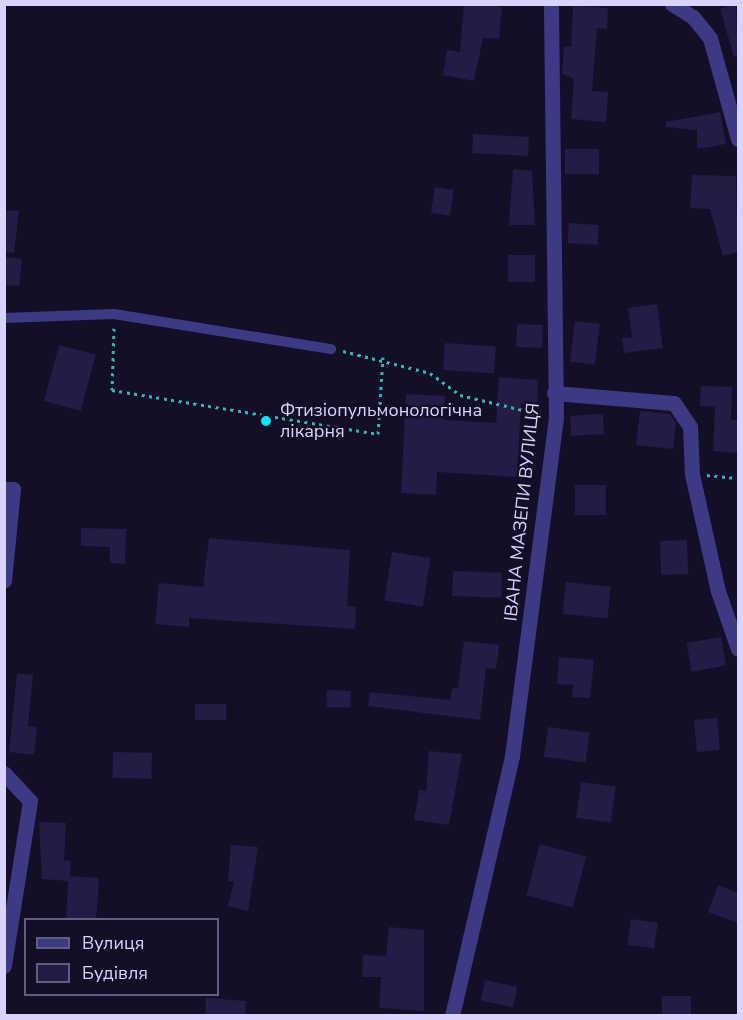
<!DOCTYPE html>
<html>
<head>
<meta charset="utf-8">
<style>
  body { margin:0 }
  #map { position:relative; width:743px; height:1020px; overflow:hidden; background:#130f26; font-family:"Nunito Sans",sans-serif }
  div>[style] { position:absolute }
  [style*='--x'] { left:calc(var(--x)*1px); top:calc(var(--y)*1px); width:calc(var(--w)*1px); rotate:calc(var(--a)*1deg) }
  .building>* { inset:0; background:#241b47; transform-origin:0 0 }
  .path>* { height:3px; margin-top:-1.5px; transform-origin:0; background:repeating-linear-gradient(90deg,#2fb8b0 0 3px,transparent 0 7.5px) }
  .pedestrian>* { height:10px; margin:-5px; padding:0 5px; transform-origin:5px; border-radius:5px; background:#3d3a85 }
  .minor>* { height:15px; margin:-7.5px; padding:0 7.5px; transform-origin:7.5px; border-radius:7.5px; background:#3d3a85 }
  .dots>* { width:16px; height:16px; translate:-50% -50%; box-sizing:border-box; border:3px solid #130f26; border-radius:50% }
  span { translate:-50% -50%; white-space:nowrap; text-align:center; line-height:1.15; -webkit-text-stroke:4.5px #130f26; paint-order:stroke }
  .poi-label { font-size:18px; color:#d9d4ff }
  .left { translate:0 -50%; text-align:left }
  .street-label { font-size:18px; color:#d9d4ff }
  .frame { position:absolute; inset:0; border:6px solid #d9d4ff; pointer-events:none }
  .legend { position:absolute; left:24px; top:918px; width:195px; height:78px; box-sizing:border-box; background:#130f26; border:2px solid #625e7d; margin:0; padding:8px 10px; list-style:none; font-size:18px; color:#d9d4ff }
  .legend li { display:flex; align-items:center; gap:12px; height:30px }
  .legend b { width:30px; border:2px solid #625e7d }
</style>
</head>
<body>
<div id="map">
  <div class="building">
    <i style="clip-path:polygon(464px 4px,502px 7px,499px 39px,483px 38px,474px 81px,443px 75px,447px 50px,460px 52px)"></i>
    <i style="clip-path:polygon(736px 4px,738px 56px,734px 57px,720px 9px)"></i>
    <i style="clip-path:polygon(573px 6px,608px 8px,607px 29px,597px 28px,592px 91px,608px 92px,606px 122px,571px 119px,574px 79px,562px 74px,564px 46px,571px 47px)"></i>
    <i style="clip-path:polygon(720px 112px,726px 144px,697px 149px,697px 130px,666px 127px,666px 122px)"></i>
    <i style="left:473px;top:134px;width:56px;height:19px;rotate:3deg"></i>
    <i style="left:599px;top:149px;width:25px;height:34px;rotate:90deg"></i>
    <i style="clip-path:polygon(513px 169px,532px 171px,535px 225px,509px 225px)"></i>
    <i style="clip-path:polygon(692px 175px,736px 176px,738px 252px,723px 256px,710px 209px,690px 208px)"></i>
    <i style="left:435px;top:187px;width:19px;height:26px;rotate:9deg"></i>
    <i style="clip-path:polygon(4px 210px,19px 211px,14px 253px,4px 252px)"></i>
    <i style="left:569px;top:223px;width:30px;height:20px;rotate:4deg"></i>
    <i style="left:535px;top:255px;width:27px;height:27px;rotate:90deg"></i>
    <i style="clip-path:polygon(4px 257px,22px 259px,19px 286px,4px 285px)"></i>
    <i style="clip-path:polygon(657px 304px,663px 348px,624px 353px,622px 338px,632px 337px,628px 308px)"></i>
    <i style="left:575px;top:321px;width:25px;height:41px;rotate:7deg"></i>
    <i style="left:517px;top:324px;width:26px;height:23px;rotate:2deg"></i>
    <i style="left:445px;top:343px;width:51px;height:27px;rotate:4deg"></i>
    <i style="left:59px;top:345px;width:38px;height:58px;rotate:15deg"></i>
    <i style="clip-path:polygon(499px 377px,538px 380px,537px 405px,521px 404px,517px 477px,437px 472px,436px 495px,401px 493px,406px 394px,445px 396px,443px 420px,496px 423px)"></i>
    <i style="clip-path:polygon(701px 386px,732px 387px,731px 420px,738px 420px,738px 453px,713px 451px,715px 407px,700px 406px)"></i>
    <i style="clip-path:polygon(640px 411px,670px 414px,676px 423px,673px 449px,636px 445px)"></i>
    <i style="left:603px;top:414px;width:20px;height:33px;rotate:87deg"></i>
    <i style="left:575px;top:485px;width:31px;height:30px"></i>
    <i style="clip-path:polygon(81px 528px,126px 529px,125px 564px,110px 563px,110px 547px,81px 546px)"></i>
    <i style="clip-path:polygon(209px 538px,350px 550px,347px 606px,356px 607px,355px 629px,189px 618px,189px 627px,155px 624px,159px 583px,203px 587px)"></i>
    <i style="left:687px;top:540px;width:34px;height:27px;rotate:88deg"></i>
    <i style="left:392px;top:552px;width:39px;height:49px;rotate:9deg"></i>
    <i style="left:453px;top:571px;width:49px;height:25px;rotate:2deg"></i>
    <i style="left:566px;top:582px;width:45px;height:32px;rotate:6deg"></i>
    <i style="left:721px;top:637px;width:29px;height:35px;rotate:80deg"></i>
    <i style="clip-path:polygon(464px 641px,499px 645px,496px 669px,486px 668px,480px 720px,368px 706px,370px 692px,450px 700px,452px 688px,458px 688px)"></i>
    <i style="clip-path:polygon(559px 657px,594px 660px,590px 698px,572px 697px,573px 685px,557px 684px)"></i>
    <i style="clip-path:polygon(17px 673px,33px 675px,28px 726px,37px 727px,34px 755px,9px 752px)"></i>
    <i style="left:327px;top:690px;width:24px;height:17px;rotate:2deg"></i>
    <i style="left:195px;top:704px;width:31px;height:16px"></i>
    <i style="left:717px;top:718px;width:32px;height:23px;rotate:85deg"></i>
    <i style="left:548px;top:727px;width:42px;height:30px;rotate:8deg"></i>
    <i style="clip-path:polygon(429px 751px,462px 754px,449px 825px,414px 820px,419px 790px,426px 791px)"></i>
    <i style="left:113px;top:752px;width:39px;height:26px;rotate:1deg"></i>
    <i style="left:581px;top:782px;width:35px;height:36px;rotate:8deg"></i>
    <i style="clip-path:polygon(39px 822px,66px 823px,64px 860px,71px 861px,70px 876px,99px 878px,96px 920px,66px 920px,68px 881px,42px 879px)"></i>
    <i style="left:540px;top:844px;width:48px;height:53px;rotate:15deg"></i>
    <i style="clip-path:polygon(231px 845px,258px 847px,248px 911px,228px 906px,234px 881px,228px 881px)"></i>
    <i style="clip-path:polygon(718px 885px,738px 893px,738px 923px,708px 912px)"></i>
    <i style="left:631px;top:919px;width:27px;height:26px;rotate:8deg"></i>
    <i style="clip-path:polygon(389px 927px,424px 930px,424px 1011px,379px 1008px,381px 977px,362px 977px,363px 955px,386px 956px)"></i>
    <i style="left:485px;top:980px;width:33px;height:21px;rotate:12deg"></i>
    <i style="left:662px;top:996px;width:29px;height:20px"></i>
    <i style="clip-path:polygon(206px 998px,246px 1001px,245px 1016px,205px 1016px)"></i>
  </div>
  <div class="path">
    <i style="--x:114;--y:328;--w:62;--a:91.8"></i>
    <i style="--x:112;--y:390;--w:270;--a:9.4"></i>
    <i style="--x:378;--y:434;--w:77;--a:-86.3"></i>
    <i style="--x:343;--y:351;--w:90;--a:14.2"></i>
    <i style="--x:430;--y:373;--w:37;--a:36"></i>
    <i style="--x:460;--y:395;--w:82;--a:13.4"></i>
    <i style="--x:707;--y:475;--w:31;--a:6"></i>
  </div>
  <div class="pedestrian">
    <i style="--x:4;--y:318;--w:110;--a:-2.1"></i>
    <i style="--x:114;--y:314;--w:220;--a:9.2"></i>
  </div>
  <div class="minor">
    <i style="--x:672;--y:4;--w:25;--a:32"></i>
    <i style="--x:693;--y:17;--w:27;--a:51"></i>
    <i style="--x:710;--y:38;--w:105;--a:74.5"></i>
    <i style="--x:554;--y:393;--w:120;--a:4.8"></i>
    <i style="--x:674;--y:403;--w:29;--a:56"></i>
    <i style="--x:690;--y:427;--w:47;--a:87.6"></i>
    <i style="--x:692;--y:474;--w:120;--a:77.5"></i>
    <i style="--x:718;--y:591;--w:61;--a:71"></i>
    <i style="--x:4;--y:489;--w:9;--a:0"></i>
    <i style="--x:13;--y:489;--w:92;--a:95.6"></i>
    <i style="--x:4;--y:773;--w:38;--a:47"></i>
    <i style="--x:30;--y:801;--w:167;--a:99"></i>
    <i style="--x:452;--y:1016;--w:267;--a:-77"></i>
    <i style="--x:512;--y:756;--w:341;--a:-82.6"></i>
    <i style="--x:556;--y:418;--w:414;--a:-90.7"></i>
  </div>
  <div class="dots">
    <i style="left:266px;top:421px;background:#00e5ff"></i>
  </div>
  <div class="poi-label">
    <span class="left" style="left:280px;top:421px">Фтизіопульмонологічна<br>лікарня</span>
  </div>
  <div class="street-label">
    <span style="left:522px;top:512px;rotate:-84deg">ІВАНА МАЗЕПИ ВУЛИЦЯ</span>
  </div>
  <div class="frame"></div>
  <ul class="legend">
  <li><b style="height:8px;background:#3d3a85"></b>Вулиця</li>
  <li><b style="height:16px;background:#241b47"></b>Будівля</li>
  </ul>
</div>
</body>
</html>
